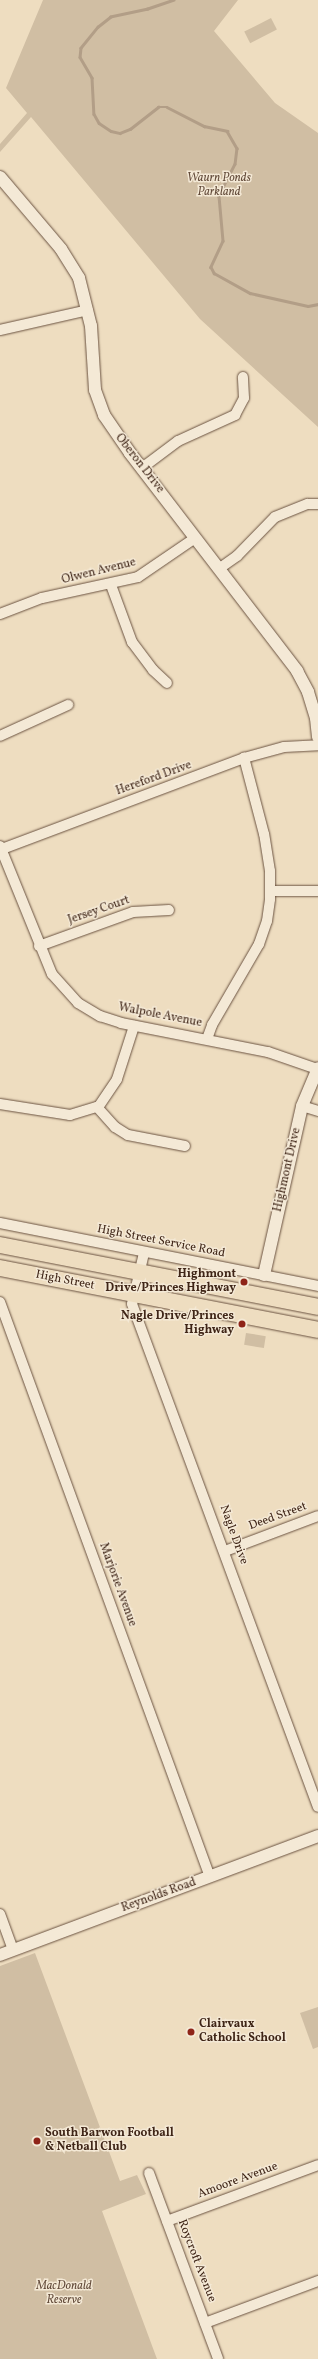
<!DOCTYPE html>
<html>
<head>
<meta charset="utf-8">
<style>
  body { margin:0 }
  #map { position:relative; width:318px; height:2359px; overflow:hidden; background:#eeddc0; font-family:Vollkorn,serif }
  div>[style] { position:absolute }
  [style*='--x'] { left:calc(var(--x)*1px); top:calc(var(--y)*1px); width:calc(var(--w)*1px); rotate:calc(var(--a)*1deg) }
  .green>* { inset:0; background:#d0bea3; transform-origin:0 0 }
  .stream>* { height:2.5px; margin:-1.25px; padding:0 1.25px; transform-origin:1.25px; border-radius:1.25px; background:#b29e87 }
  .roads { filter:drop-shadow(0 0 1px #6b5341) drop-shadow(0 0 1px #6b5341) }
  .minor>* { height:10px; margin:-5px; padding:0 5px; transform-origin:5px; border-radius:5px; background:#f4e9d6 }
  .tertiary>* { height:12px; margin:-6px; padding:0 6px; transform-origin:6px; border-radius:6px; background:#f4e9d6 }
  .trunk>* { height:16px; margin:-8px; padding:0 8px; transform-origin:8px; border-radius:8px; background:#eeddc0 }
  .dots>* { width:11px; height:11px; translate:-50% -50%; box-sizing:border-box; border:2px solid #f4e9d6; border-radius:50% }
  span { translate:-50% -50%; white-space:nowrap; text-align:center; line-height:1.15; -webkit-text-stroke:3px #f4e9d6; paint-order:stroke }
  .park-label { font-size:12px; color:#634b3a; font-style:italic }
  .street-label { font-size:12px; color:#3f2517 }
  .poi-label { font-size:12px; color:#3f2517; font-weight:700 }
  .right { translate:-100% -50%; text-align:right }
  .left { translate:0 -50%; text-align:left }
</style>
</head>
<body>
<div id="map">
  <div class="green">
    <i style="clip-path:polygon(43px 0,238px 0,214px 31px,275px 103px,318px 133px,318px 427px,200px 319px,31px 117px,0 152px,0 144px,27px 113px,6px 88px)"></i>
    <i style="left:271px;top:18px;width:13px;height:30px;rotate:63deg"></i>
    <i style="left:246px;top:1333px;width:20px;height:12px;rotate:9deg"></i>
    <i style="clip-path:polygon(35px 1953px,120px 2181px,137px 2175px,146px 2194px,102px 2211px,157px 2359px,0 2359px,0 1966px)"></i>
    <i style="clip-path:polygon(318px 2007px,318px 2047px,313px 2049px,300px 2013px)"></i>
  </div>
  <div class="stream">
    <i style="--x:174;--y:0;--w:28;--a:161"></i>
    <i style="--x:148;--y:9;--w:38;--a:168"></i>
    <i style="--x:111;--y:17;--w:16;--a:142"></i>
    <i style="--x:98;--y:27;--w:27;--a:129"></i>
    <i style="--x:81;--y:48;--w:9;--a:96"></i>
    <i style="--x:80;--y:57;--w:24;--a:60"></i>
    <i style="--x:92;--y:78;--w:36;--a:87"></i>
    <i style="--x:94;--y:114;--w:10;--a:61"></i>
    <i style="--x:99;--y:123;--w:14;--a:34"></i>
    <i style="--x:111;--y:131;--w:9;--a:13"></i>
    <i style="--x:120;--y:133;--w:11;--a:-22"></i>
    <i style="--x:130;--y:129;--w:36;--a:-38"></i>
    <i style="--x:158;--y:107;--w:9;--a:0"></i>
    <i style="--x:167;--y:107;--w:42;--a:27.2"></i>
    <i style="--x:204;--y:126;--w:24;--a:12"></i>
    <i style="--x:227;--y:131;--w:20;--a:60"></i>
    <i style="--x:237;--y:148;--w:16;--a:97"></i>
    <i style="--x:235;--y:164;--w:36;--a:117"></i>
    <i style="--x:219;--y:196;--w:45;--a:84.9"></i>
    <i style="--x:223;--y:241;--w:29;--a:115"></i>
    <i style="--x:211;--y:267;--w:7;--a:63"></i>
    <i style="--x:214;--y:273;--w:41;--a:29.1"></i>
    <i style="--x:250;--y:293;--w:59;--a:12.6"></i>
    <i style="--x:308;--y:306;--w:10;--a:-11"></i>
  </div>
  <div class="roads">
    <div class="minor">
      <i style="--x:0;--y:330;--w:90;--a:-12.8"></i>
      <i style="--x:142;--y:468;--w:45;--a:-36.9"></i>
      <i style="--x:178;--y:441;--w:63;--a:-24.5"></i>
      <i style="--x:235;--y:415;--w:19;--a:-62"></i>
      <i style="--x:244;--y:398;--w:21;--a:-93"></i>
      <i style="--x:220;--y:568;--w:21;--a:-35"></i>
      <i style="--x:237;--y:556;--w:54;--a:-45.7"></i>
      <i style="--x:275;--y:517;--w:35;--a:-22"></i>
      <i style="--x:308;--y:504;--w:10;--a:0"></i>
      <i style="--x:111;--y:585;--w:61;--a:69.8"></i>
      <i style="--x:132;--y:642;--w:35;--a:53"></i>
      <i style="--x:153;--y:670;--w:19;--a:43"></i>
      <i style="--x:0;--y:614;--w:45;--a:-20.9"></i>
      <i style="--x:42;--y:598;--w:98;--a:-12.3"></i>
      <i style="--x:138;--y:577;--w:69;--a:-34.4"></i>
      <i style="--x:0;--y:736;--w:75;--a:-24.5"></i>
      <i style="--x:0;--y:846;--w:138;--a:67.9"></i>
      <i style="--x:52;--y:974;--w:39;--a:48"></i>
      <i style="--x:78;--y:1003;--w:26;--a:31"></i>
      <i style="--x:100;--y:1016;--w:22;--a:18"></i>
      <i style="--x:121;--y:1023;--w:150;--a:11.2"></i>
      <i style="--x:268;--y:1052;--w:52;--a:19.1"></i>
      <i style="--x:2;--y:849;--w:259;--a:-20.6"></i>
      <i style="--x:244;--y:758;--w:41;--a:-15.4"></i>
      <i style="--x:284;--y:747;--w:34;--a:-3"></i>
      <i style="--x:270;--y:891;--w:48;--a:0"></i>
      <i style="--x:39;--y:946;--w:100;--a:-19.9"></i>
      <i style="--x:133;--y:912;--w:36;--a:-3"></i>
      <i style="--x:207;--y:1039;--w:15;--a:-70"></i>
      <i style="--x:212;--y:1025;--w:94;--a:-59.9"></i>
      <i style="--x:259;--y:944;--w:24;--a:-71"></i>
      <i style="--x:267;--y:921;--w:22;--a:-82"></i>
      <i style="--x:270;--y:899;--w:28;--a:-90"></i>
      <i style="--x:270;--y:871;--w:37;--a:-99"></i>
      <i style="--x:264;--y:834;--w:79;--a:-104.7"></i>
      <i style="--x:0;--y:1104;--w:71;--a:8.9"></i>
      <i style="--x:70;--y:1115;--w:30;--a:-17"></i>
      <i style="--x:99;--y:1106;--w:32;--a:-56"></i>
      <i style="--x:117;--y:1079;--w:56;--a:-72.2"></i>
      <i style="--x:302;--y:1106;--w:17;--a:17"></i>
      <i style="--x:97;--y:1107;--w:27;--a:48"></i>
      <i style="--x:115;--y:1127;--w:15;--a:32"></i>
      <i style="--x:128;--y:1135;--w:58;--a:10.9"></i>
      <i style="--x:0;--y:1223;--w:324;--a:11.2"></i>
      <i style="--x:144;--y:1253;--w:52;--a:103.2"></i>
      <i style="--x:132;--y:1304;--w:536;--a:69.71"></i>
      <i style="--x:0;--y:1302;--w:612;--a:69.94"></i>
      <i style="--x:225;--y:1551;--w:99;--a:-20.6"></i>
      <i style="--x:0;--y:1914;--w:38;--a:70"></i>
      <i style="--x:149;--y:2173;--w:198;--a:69.6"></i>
      <i style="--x:167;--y:2221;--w:161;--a:-20.3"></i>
      <i style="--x:205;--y:2323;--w:121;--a:-20.4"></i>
    </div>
    <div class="tertiary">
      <i style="--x:0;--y:177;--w:94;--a:49.7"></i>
      <i style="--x:61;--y:249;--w:34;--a:58"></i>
      <i style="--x:79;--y:278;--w:49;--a:76"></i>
      <i style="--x:91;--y:326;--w:64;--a:86.4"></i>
      <i style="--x:95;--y:390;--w:27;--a:70"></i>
      <i style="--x:104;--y:415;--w:46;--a:55.6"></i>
      <i style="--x:130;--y:453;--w:275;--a:52.5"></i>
      <i style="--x:297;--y:671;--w:24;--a:62"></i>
      <i style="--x:308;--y:692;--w:27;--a:73"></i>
      <i style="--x:316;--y:718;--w:19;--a:84"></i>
      <i style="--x:264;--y:1275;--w:173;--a:-77.3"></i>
      <i style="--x:302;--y:1106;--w:41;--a:-67.2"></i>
      <i style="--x:0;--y:1955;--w:340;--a:-20.5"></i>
    </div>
    <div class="trunk">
      <i style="--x:0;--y:1245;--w:324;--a:11"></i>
      <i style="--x:0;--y:1268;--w:324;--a:11"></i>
    </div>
  </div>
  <div class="dots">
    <i style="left:244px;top:1282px;background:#8f2418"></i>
    <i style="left:242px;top:1324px;background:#8f2418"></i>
    <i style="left:191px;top:2032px;background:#8f2418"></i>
    <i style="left:37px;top:2141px;background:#8f2418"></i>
  </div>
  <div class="park-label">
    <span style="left:219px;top:186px">Waurn Ponds<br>Parkland</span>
    <span style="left:64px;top:2294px">MacDonald<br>Reserve</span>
  </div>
  <div class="street-label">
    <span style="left:139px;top:464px;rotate:52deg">Oberon Drive</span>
    <span style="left:99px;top:572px;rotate:-14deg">Olwen Avenue</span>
    <span style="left:154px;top:779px;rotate:-20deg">Hereford Drive</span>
    <span style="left:99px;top:911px;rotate:-19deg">Jersey Court</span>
    <span style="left:160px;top:1016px;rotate:11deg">Walpole Avenue</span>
    <span style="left:288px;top:1170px;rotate:-77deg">Highmont Drive</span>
    <span style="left:161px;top:1242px;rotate:11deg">High Street Service Road</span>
    <span style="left:65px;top:1281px;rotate:11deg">High Street</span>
    <span style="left:278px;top:1517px;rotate:-20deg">Deed Street</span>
    <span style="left:233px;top:1535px;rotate:70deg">Nagle Drive</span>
    <span style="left:117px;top:1585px;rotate:70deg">Marjorie Avenue</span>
    <span style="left:159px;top:1896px;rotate:-20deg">Reynolds Road</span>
    <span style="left:238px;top:2181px;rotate:-20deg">Amoore Avenue</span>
    <span style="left:196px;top:2261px;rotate:69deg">Roycroft Avenue</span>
  </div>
  <div class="poi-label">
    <span class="right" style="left:236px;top:1282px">Highmont<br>Drive/Princes Highway</span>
    <span class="right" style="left:234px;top:1324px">Nagle Drive/Princes<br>Highway</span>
    <span class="left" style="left:199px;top:2032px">Clairvaux<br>Catholic School</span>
    <span class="left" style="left:45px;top:2141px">South Barwon Football<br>&amp; Netball Club</span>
  </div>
</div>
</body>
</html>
